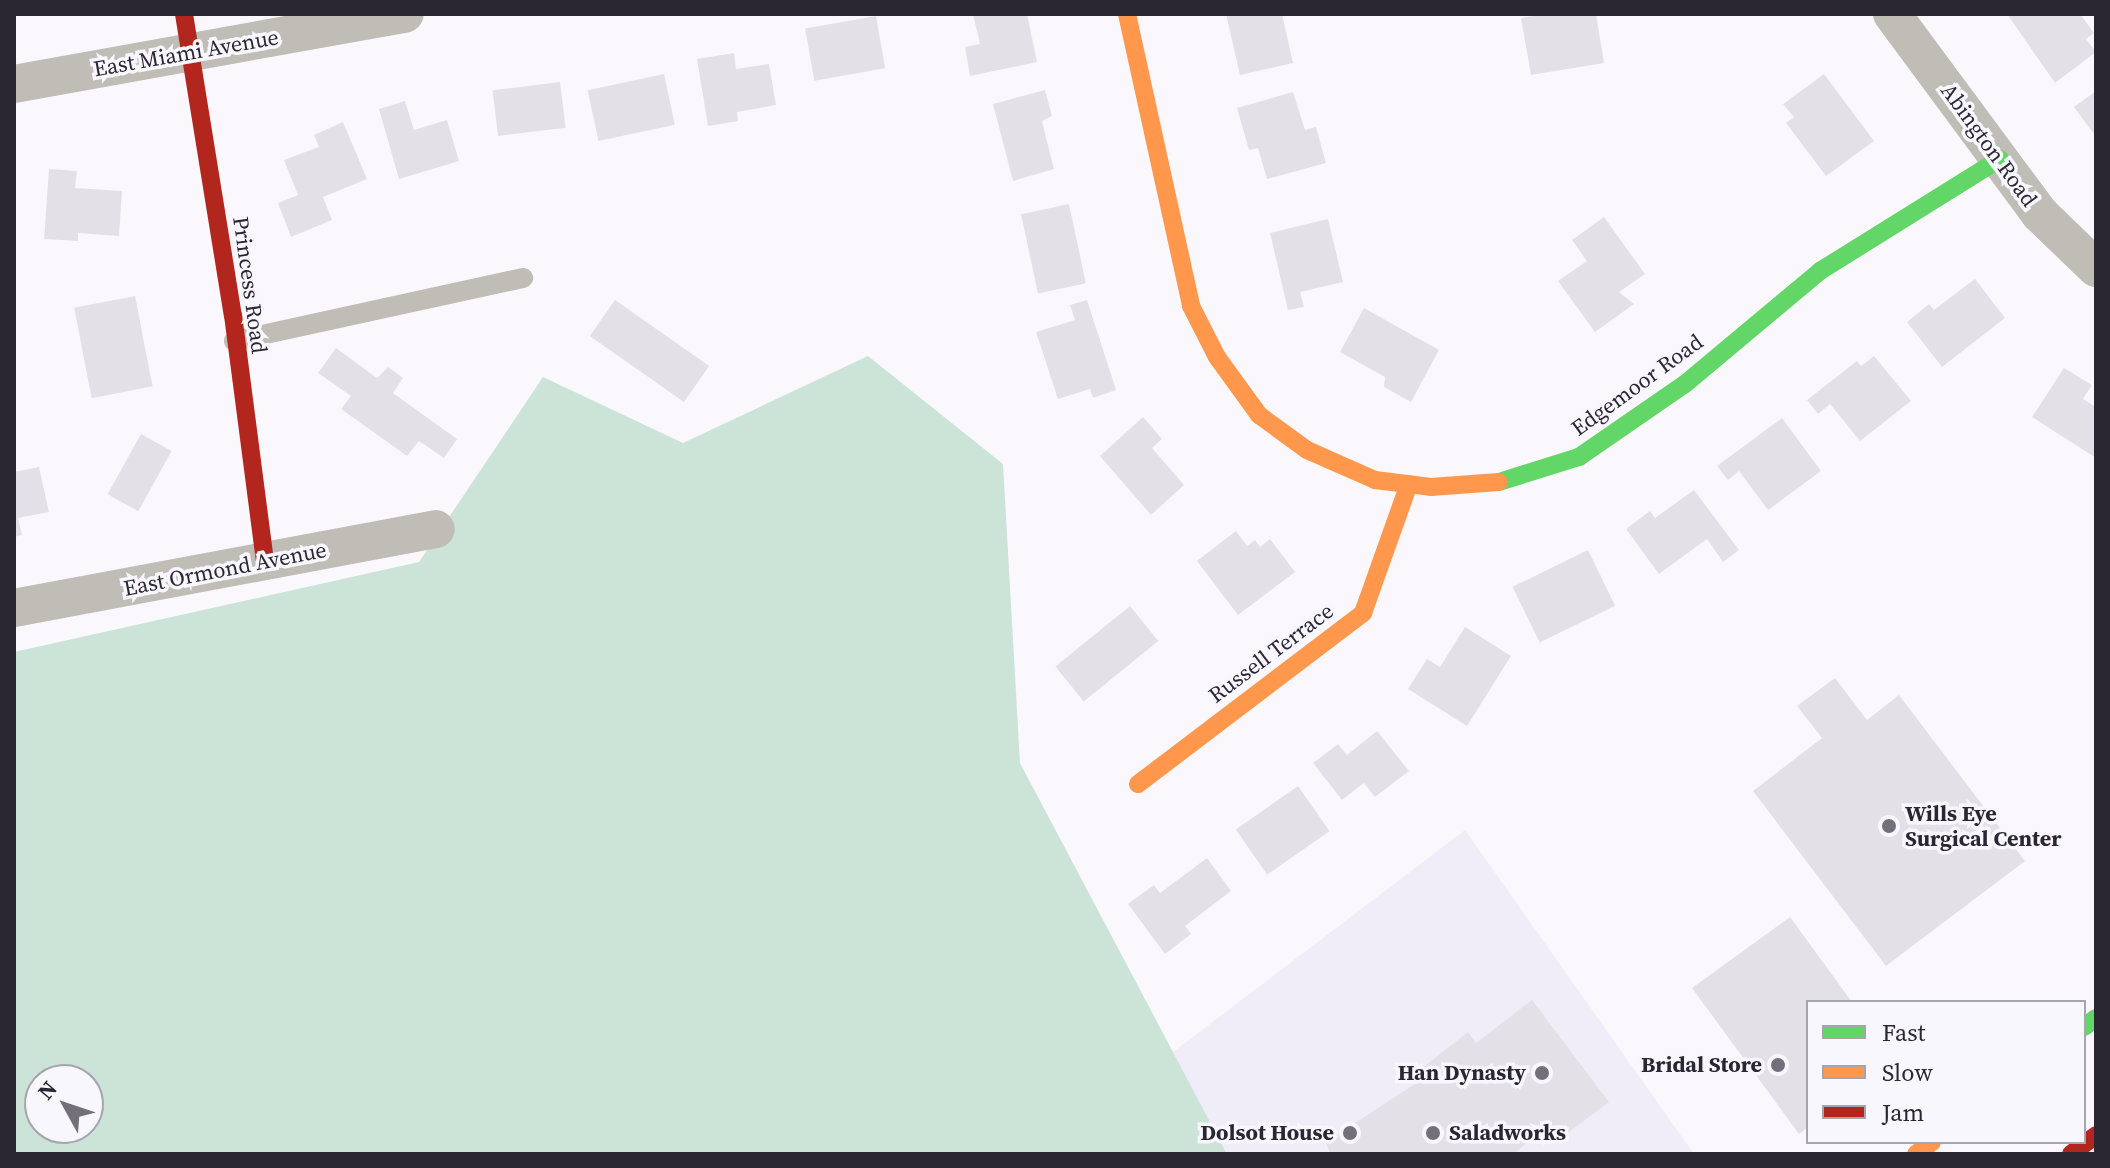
<!DOCTYPE html>
<html>
<head>
<meta charset="utf-8">
<style>
  body { margin:0 }
  #map { position:relative; width:2110px; height:1168px; overflow:hidden; background:#faf8fd; font-family:"Source Serif 4",serif }
  div>[style] { position:absolute }
  [style*='--x'] { left:calc(var(--x)*1px); top:calc(var(--y)*1px); width:calc(var(--w)*1px); rotate:calc(var(--a)*1deg) }
  .commercial>* { inset:0; background:#f0edf9 }
  .green>* { inset:0; background:#cce3d8 }
  .building>* { inset:0; background:#e4e0e8; transform-origin:0 0 }
  .lane>* { height:20px; margin:-10px; padding:0 10px; transform-origin:10px; border-radius:10px; background:#c0bcb6 }
  .street>* { height:38px; margin:-19px; padding:0 19px; transform-origin:19px; border-radius:19px; background:#c0bcb6 }
  .fast>* { height:18px; margin:-9px; padding:0 9px; transform-origin:9px; border-radius:9px; background:#63d668 }
  .slow>* { height:18px; margin:-9px; padding:0 9px; transform-origin:9px; border-radius:9px; background:#ff974d }
  .jam>* { height:18px; margin:-9px; padding:0 9px; transform-origin:9px; border-radius:9px; background:#b3261e }
  .dots>* { width:22px; height:22px; translate:-50% -50%; box-sizing:border-box; border:4px solid #f9f7fe; border-radius:50% }
  span { translate:-50% -50%; white-space:nowrap; text-align:center; line-height:1.15; -webkit-text-stroke:7px #f9f7fe; paint-order:stroke }
  .street-label { font-size:22px; color:#2a2732 }
  .poi-label { font-size:22px; color:#2a2732; font-weight:700 }
  .left { translate:0 -50%; text-align:left }
  .right { translate:-100% -50%; text-align:right }
  .frame { position:absolute; inset:0; border:16px solid #2a2732; pointer-events:none }
  .legend { position:absolute; left:1806px; top:1000px; width:280px; height:144px; box-sizing:border-box; background:#f9f7fe; border:2px solid #a6a4ac; margin:0; padding:10px 14px; list-style:none; font-size:24px; color:#2a2732 }
  .legend li { display:flex; align-items:center; gap:16px; height:40px }
  .legend b { width:40px; border:2px solid #a6a4ac }
  .north { position:absolute; left:24px; top:1064px; width:80px; height:80px; box-sizing:border-box; background:#f9f7fe; border:2px solid #a6a4ac; border-radius:50%; rotate:310deg; font-size:22px; font-weight:700; line-height:32px; text-align:center; color:#2a2732 }
  .north::after { content:''; display:block; margin:auto; width:28px; height:36px; background:#737079; clip-path:polygon(50% 0,100% 100%,50% 72%,0 100%) }
</style>
</head>
<body>
<div id="map">
  <div class="commercial">
    <i style="clip-path:polygon(1465px 830px,1694px 1154px,1227px 1154px,1173px 1052px)"></i>
  </div>
  <div class="green">
    <i style="clip-path:polygon(evenodd,868px 356px,1003px 464px,1020px 763px,1227px 1154px,14px 1154px,14px 652px,419px 562px,543px 377px,683px 443px,868px 356px,40px 1080px,88px 1080px,88px 1128px,40px 1128px,40px 1080px)"></i>
  </div>
  <div class="building">
    <i style="clip-path:polygon(973px 14px,1027px 14px,1037px 62px,970px 76px,965px 47px,980px 44px)"></i>
    <i style="clip-path:polygon(1226px 14px,1282px 14px,1293px 63px,1240px 75px)"></i>
    <i style="clip-path:polygon(1548px 14px,1596px 14px,1604px 63px,1531px 75px,1521px 18px)"></i>
    <i style="clip-path:polygon(2007px 14px,2080px 14px,2094px 33px,2086px 39px,2096px 52px,2055px 83px)"></i>
    <i style="left:876px;top:16px;width:53px;height:72px;rotate:80deg"></i>
    <i style="clip-path:polygon(734px 53px,736px 69px,769px 64px,776px 105px,737px 112px,738px 121px,708px 126px,697px 59px)"></i>
    <i style="left:664px;top:74px;width:52px;height:78px;rotate:78deg"></i>
    <i style="clip-path:polygon(1824px 74px,1874px 141px,1826px 176px,1786px 123px,1794px 117px,1783px 104px)"></i>
    <i style="left:560px;top:82px;width:46px;height:68px;rotate:83deg"></i>
    <i style="clip-path:polygon(1045px 90px,1052px 116px,1042px 121px,1054px 169px,1013px 181px,993px 104px)"></i>
    <i style="clip-path:polygon(2096px 91px,2096px 137px,2074px 107px)"></i>
    <i style="clip-path:polygon(1293px 92px,1305px 130px,1316px 127px,1326px 163px,1267px 179px,1258px 148px,1249px 150px,1237px 108px)"></i>
    <i style="clip-path:polygon(405px 101px,414px 130px,447px 120px,459px 161px,399px 179px,379px 109px)"></i>
    <i style="clip-path:polygon(343px 122px,367px 179px,323px 197px,332px 220px,291px 237px,278px 203px,298px 195px,284px 160px,319px 147px,314px 135px)"></i>
    <i style="clip-path:polygon(49px 169px,77px 171px,75px 188px,122px 191px,119px 236px,78px 233px,78px 241px,44px 239px)"></i>
    <i style="left:1069px;top:204px;width:81px;height:49px;rotate:78deg"></i>
    <i style="clip-path:polygon(1604px 217px,1645px 274px,1619px 292px,1634px 304px,1595px 332px,1558px 281px,1587px 261px,1572px 240px)"></i>
    <i style="clip-path:polygon(1328px 219px,1343px 282px,1300px 292px,1304px 307px,1288px 310px,1270px 233px)"></i>
    <i style="clip-path:polygon(1975px 279px,2005px 318px,1942px 367px,1907px 322px,1929px 304px,1934px 310px)"></i>
    <i style="left:135px;top:296px;width:92px;height:62px;rotate:79deg"></i>
    <i style="left:615px;top:300px;width:115px;height:44px;rotate:35deg"></i>
    <i style="clip-path:polygon(1087px 300px,1116px 390px,1093px 398px,1090px 389px,1058px 399px,1036px 332px,1075px 320px,1070px 305px)"></i>
    <i style="clip-path:polygon(1364px 308px,1439px 350px,1411px 402px,1384px 387px,1385px 377px,1340px 352px)"></i>
    <i style="clip-path:polygon(336px 348px,377px 378px,388px 367px,403px 378px,393px 393px,457px 439px,444px 458px,419px 441px,407px 456px,341px 409px,351px 396px,318px 373px)"></i>
    <i style="clip-path:polygon(1874px 356px,1911px 401px,1860px 441px,1830px 404px,1818px 414px,1807px 400px,1857px 361px,1861px 366px)"></i>
    <i style="clip-path:polygon(2064px 368px,2092px 385px,2083px 399px,2096px 407px,2096px 458px,2032px 417px)"></i>
    <i style="clip-path:polygon(1143px 417px,1162px 439px,1152px 448px,1184px 485px,1151px 515px,1100px 456px)"></i>
    <i style="clip-path:polygon(1782px 418px,1821px 471px,1768px 510px,1739px 471px,1728px 480px,1717px 466px)"></i>
    <i style="left:141px;top:434px;width:35px;height:69px;rotate:29deg"></i>
    <i style="clip-path:polygon(39px 467px,49px 512px,18px 518px,22px 535px,14px 537px,14px 472px)"></i>
    <i style="clip-path:polygon(1694px 490px,1739px 550px,1723px 562px,1707px 539px,1659px 574px,1626px 529px,1650px 511px,1655px 518px)"></i>
    <i style="clip-path:polygon(1236px 531px,1247px 546px,1255px 540px,1260px 547px,1270px 539px,1295px 572px,1238px 615px,1197px 561px)"></i>
    <i style="left:1588px;top:550px;width:62px;height:84px;rotate:64deg"></i>
    <i style="left:1130px;top:606px;width:45px;height:96px;rotate:51deg"></i>
    <i style="clip-path:polygon(1465px 627px,1511px 656px,1467px 726px,1408px 689px,1427px 659px,1440px 667px)"></i>
    <i style="clip-path:polygon(1835px 678px,1867px 720px,1899px 695px,2025px 861px,1886px 966px,1753px 791px,1822px 738px,1797px 706px)"></i>
    <i style="clip-path:polygon(1377px 731px,1409px 771px,1375px 797px,1364px 783px,1342px 800px,1313px 763px,1338px 744px,1347px 755px)"></i>
    <i style="left:1298px;top:786px;width:55px;height:76px;rotate:55deg"></i>
    <i style="clip-path:polygon(1207px 858px,1231px 891px,1185px 926px,1191px 934px,1165px 954px,1128px 904px,1154px 885px,1160px 893px)"></i>
    <i style="clip-path:polygon(1790px 917px,1852px 1002px,1808px 1002px,1808px 1127px,1799px 1134px,1692px 988px)"></i>
    <i style="clip-path:polygon(1532px 1000px,1609px 1102px,1553px 1144px,1543px 1131px,1513px 1154px,1330px 1154px,1326px 1142px,1427px 1076px,1422px 1068px,1468px 1032px,1476px 1043px)"></i>
  </div>
  <div class="lane">
    <i style="--x:234;--y:341;--w:296;--a:-12.3"></i>
  </div>
  <div class="street">
    <i style="--x:1892;--y:14;--w:249;--a:53.5"></i>
    <i style="--x:2040;--y:214;--w:78;--a:44"></i>
    <i style="--x:14;--y:84;--w:397;--a:-10.2"></i>
    <i style="--x:14;--y:608;--w:429;--a:-10.6"></i>
  </div>
  <div class="fast">
    <i style="--x:1499;--y:482;--w:84;--a:-17.4"></i>
    <i style="--x:1579;--y:457;--w:129;--a:-34.6"></i>
    <i style="--x:1685;--y:384;--w:176;--a:-39.9"></i>
    <i style="--x:1820;--y:271;--w:212;--a:-31.9"></i>
    <i style="--x:2084;--y:1027;--w:15;--a:-37"></i>
  </div>
  <div class="slow">
    <i style="--x:1127;--y:14;--w:299;--a:77.6"></i>
    <i style="--x:1191;--y:306;--w:57;--a:63"></i>
    <i style="--x:1217;--y:357;--w:72;--a:54.1"></i>
    <i style="--x:1259;--y:415;--w:59;--a:36.1"></i>
    <i style="--x:1307;--y:450;--w:74;--a:23.8"></i>
    <i style="--x:1375;--y:480;--w:56;--a:7.1"></i>
    <i style="--x:1431;--y:487;--w:68;--a:-4.2"></i>
    <i style="--x:1138;--y:784;--w:283;--a:-37.2"></i>
    <i style="--x:1363;--y:613;--w:137;--a:-70.4"></i>
    <i style="--x:1916;--y:1154;--w:20;--a:-37"></i>
  </div>
  <div class="jam">
    <i style="--x:184;--y:14;--w:305;--a:80.8"></i>
    <i style="--x:233;--y:315;--w:250;--a:82.6"></i>
    <i style="--x:2071;--y:1154;--w:31;--a:-37"></i>
  </div>
  <div class="dots">
    <i style="left:1889px;top:826px;background:#737079"></i>
    <i style="left:1778px;top:1065px;background:#737079"></i>
    <i style="left:1542px;top:1073px;background:#737079"></i>
    <i style="left:1350px;top:1133px;background:#737079"></i>
    <i style="left:1433px;top:1133px;background:#737079"></i>
  </div>
  <div class="street-label">
    <span style="left:186px;top:53px;rotate:-10deg">East Miami Avenue</span>
    <span style="left:1989px;top:145px;rotate:54deg">Abington Road</span>
    <span style="left:250px;top:285px;rotate:82deg">Princess Road</span>
    <span style="left:1637px;top:385px;rotate:-36deg">Edgemoor Road</span>
    <span style="left:225px;top:569px;rotate:-11deg">East Ormond Avenue</span>
    <span style="left:1271px;top:653px;rotate:-37deg">Russell Terrace</span>
  </div>
  <div class="poi-label">
    <span class="left" style="left:1905px;top:826px">Wills Eye<br>Surgical Center</span>
    <span class="right" style="left:1762px;top:1065px">Bridal Store</span>
    <span class="right" style="left:1526px;top:1073px">Han Dynasty</span>
    <span class="right" style="left:1334px;top:1133px">Dolsot House</span>
    <span class="left" style="left:1449px;top:1133px">Saladworks</span>
  </div>
  <div class="frame"></div>
  <ul class="legend">
  <li><b style="height:10px;background:#63d668"></b>Fast</li>
  <li><b style="height:10px;background:#ff974d"></b>Slow</li>
  <li><b style="height:10px;background:#b3261e"></b>Jam</li>
  </ul>
  <div class="north">N</div>
</div>
</body>
</html>
